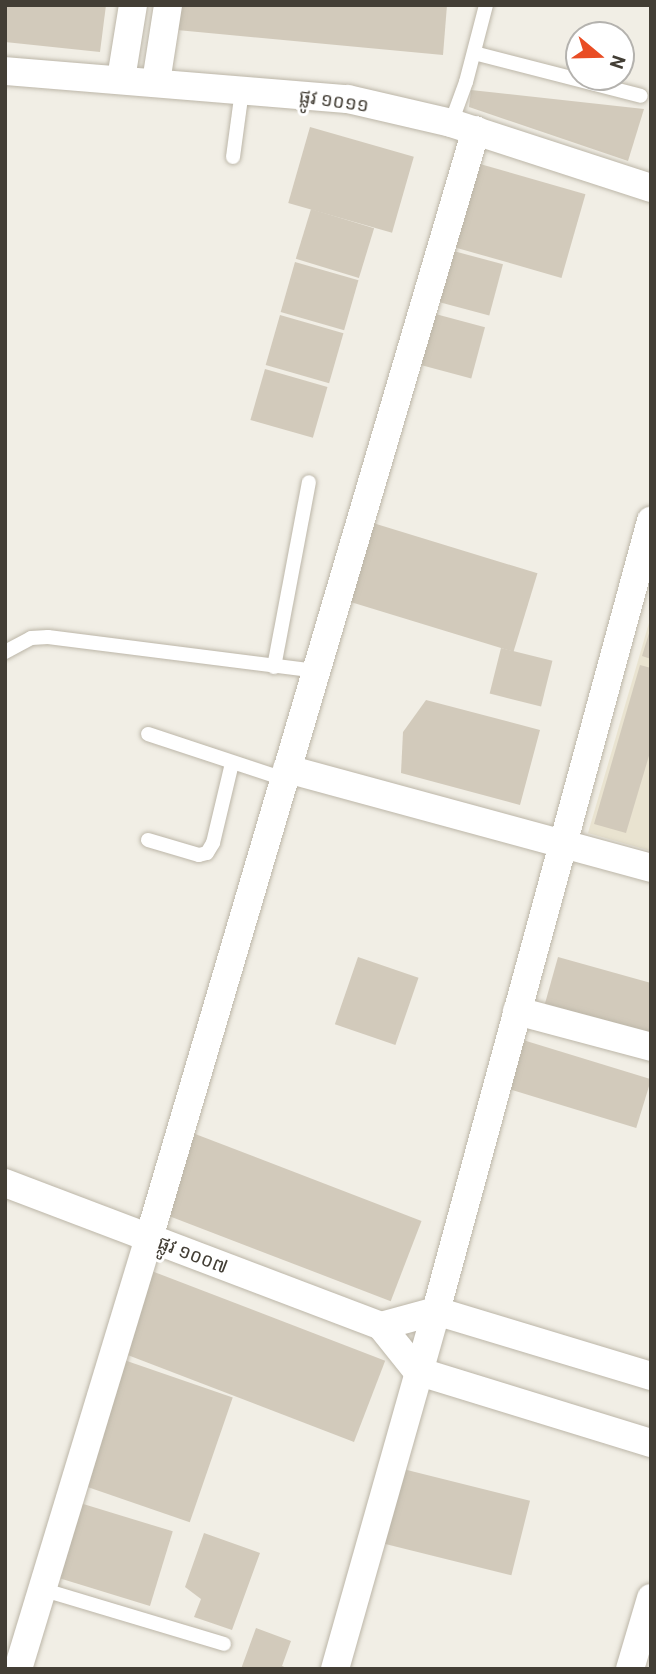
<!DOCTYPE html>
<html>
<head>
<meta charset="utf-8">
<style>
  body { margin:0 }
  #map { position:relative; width:656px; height:1674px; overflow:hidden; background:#f1eee5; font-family:Barlow,"Noto Sans Khmer",sans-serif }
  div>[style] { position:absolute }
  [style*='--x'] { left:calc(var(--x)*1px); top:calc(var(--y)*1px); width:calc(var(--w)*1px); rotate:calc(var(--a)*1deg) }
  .education>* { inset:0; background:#e9e3d0 }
  .building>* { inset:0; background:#d2cabb; transform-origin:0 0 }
  .roads { filter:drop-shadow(0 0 2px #bcb6a8) drop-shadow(0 0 2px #bcb6a8) }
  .service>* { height:14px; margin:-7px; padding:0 7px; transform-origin:7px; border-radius:7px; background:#fff }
  .minor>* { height:28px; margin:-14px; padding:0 14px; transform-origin:14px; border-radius:14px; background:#fff }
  span { translate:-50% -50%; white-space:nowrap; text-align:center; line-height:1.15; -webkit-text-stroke:6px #fff; paint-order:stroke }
  .street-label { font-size:19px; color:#433e35 }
  .frame { position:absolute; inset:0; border:7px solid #433e35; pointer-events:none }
  .north { position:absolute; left:565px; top:21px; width:70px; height:70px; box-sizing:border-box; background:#fff; border:2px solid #b4b2ae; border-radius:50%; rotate:109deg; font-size:19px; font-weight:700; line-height:28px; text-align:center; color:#433e35 }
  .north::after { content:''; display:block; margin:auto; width:24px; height:32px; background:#e94d24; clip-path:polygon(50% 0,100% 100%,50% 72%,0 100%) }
</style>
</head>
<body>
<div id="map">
  <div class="education">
    <i style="clip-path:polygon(651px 616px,651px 851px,588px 833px)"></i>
  </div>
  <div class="building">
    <i style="clip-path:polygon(5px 5px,106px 5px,100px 52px,5px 42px)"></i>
    <i style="clip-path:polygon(179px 5px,447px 5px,443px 55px,177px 30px)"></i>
    <i style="clip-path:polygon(471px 90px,644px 109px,628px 161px,469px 107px)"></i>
    <i style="left:310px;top:127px;width:108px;height:79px;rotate:16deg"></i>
    <i style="left:473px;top:162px;width:117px;height:87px;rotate:16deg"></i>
    <i style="left:311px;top:209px;width:66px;height:52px;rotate:17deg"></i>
    <i style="left:446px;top:249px;width:59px;height:53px;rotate:15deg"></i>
    <i style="left:295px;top:262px;width:66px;height:52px;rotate:16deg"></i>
    <i style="left:428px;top:312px;width:59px;height:53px;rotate:15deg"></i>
    <i style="left:280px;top:315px;width:66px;height:52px;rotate:16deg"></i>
    <i style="left:265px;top:369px;width:65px;height:53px;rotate:16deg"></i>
    <i style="left:373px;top:523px;width:172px;height:82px;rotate:17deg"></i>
    <i style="clip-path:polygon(650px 630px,651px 631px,651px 659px,642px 656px)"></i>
    <i style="left:501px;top:648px;width:53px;height:47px;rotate:14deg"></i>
    <i style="clip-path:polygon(640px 665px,651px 668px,651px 749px,626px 833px,594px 824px)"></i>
    <i style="clip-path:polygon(426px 700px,540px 730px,520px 805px,401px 773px,403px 732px)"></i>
    <i style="left:358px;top:957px;width:64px;height:71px;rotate:19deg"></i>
    <i style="clip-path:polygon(558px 957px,651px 983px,651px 1038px,544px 1007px)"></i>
    <i style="left:523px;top:1040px;width:134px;height:51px;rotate:17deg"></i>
    <i style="left:190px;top:1132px;width:248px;height:86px;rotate:21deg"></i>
    <i style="left:149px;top:1270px;width:253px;height:87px;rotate:21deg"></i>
    <i style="left:124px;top:1360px;width:115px;height:132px;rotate:19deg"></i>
    <i style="left:399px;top:1468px;width:135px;height:77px;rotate:14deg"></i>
    <i style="left:80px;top:1503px;width:97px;height:78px;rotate:17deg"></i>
    <i style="clip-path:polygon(204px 1533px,260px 1553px,232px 1630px,194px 1617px,201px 1599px,185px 1587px)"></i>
    <i style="clip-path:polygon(256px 1628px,291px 1641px,282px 1666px,289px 1669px,241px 1669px)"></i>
  </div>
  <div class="roads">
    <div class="service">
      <i style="--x:474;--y:53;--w:172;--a:14.4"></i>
      <i style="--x:451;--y:123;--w:44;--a:-69.9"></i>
      <i style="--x:466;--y:82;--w:80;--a:-75.4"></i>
      <i style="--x:233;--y:157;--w:68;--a:-82.3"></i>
      <i style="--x:5;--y:652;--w:30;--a:-28"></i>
      <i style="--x:31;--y:638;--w:17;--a:-3"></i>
      <i style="--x:48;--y:637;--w:270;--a:7.2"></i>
      <i style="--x:274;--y:667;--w:188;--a:-79.3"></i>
      <i style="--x:148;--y:734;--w:143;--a:18.3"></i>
      <i style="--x:148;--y:840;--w:53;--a:16.4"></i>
      <i style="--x:199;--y:855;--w:8;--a:-14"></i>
      <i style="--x:207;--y:853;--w:12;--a:-59"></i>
      <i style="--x:213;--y:843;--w:82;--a:-76.6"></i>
      <i style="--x:41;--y:1589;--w:191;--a:16.7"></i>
    </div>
    <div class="minor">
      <i style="--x:5;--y:71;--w:344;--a:4.7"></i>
      <i style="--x:348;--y:99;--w:106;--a:13.1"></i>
      <i style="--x:451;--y:123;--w:210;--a:18"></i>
      <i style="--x:121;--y:79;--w:75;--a:-80.8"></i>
      <i style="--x:156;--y:82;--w:78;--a:-81.1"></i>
      <i style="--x:287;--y:769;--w:377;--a:15.2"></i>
      <i style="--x:517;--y:1011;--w:139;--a:15"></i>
      <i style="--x:5;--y:1183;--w:402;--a:20.8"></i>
      <i style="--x:381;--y:1326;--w:58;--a:51.3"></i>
      <i style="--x:417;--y:1371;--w:245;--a:17.1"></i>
      <i style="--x:381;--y:1326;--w:57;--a:-15.3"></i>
      <i style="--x:436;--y:1311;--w:225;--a:16.8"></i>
      <i style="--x:18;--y:1669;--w:450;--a:-73.1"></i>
      <i style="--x:149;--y:1238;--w:1155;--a:-73.56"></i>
      <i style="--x:335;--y:1669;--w:372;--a:-74.2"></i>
      <i style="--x:436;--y:1311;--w:819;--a:-74.78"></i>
      <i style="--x:630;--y:1669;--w:74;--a:-73.5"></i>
    </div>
  </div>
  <div class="street-label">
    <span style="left:334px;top:100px;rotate:8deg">ផ្លូវ ១០១១</span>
    <span style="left:193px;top:1254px;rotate:21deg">ផ្លូវ ១០០៧</span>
  </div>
  <div class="frame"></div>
  <div class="north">N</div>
</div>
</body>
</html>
